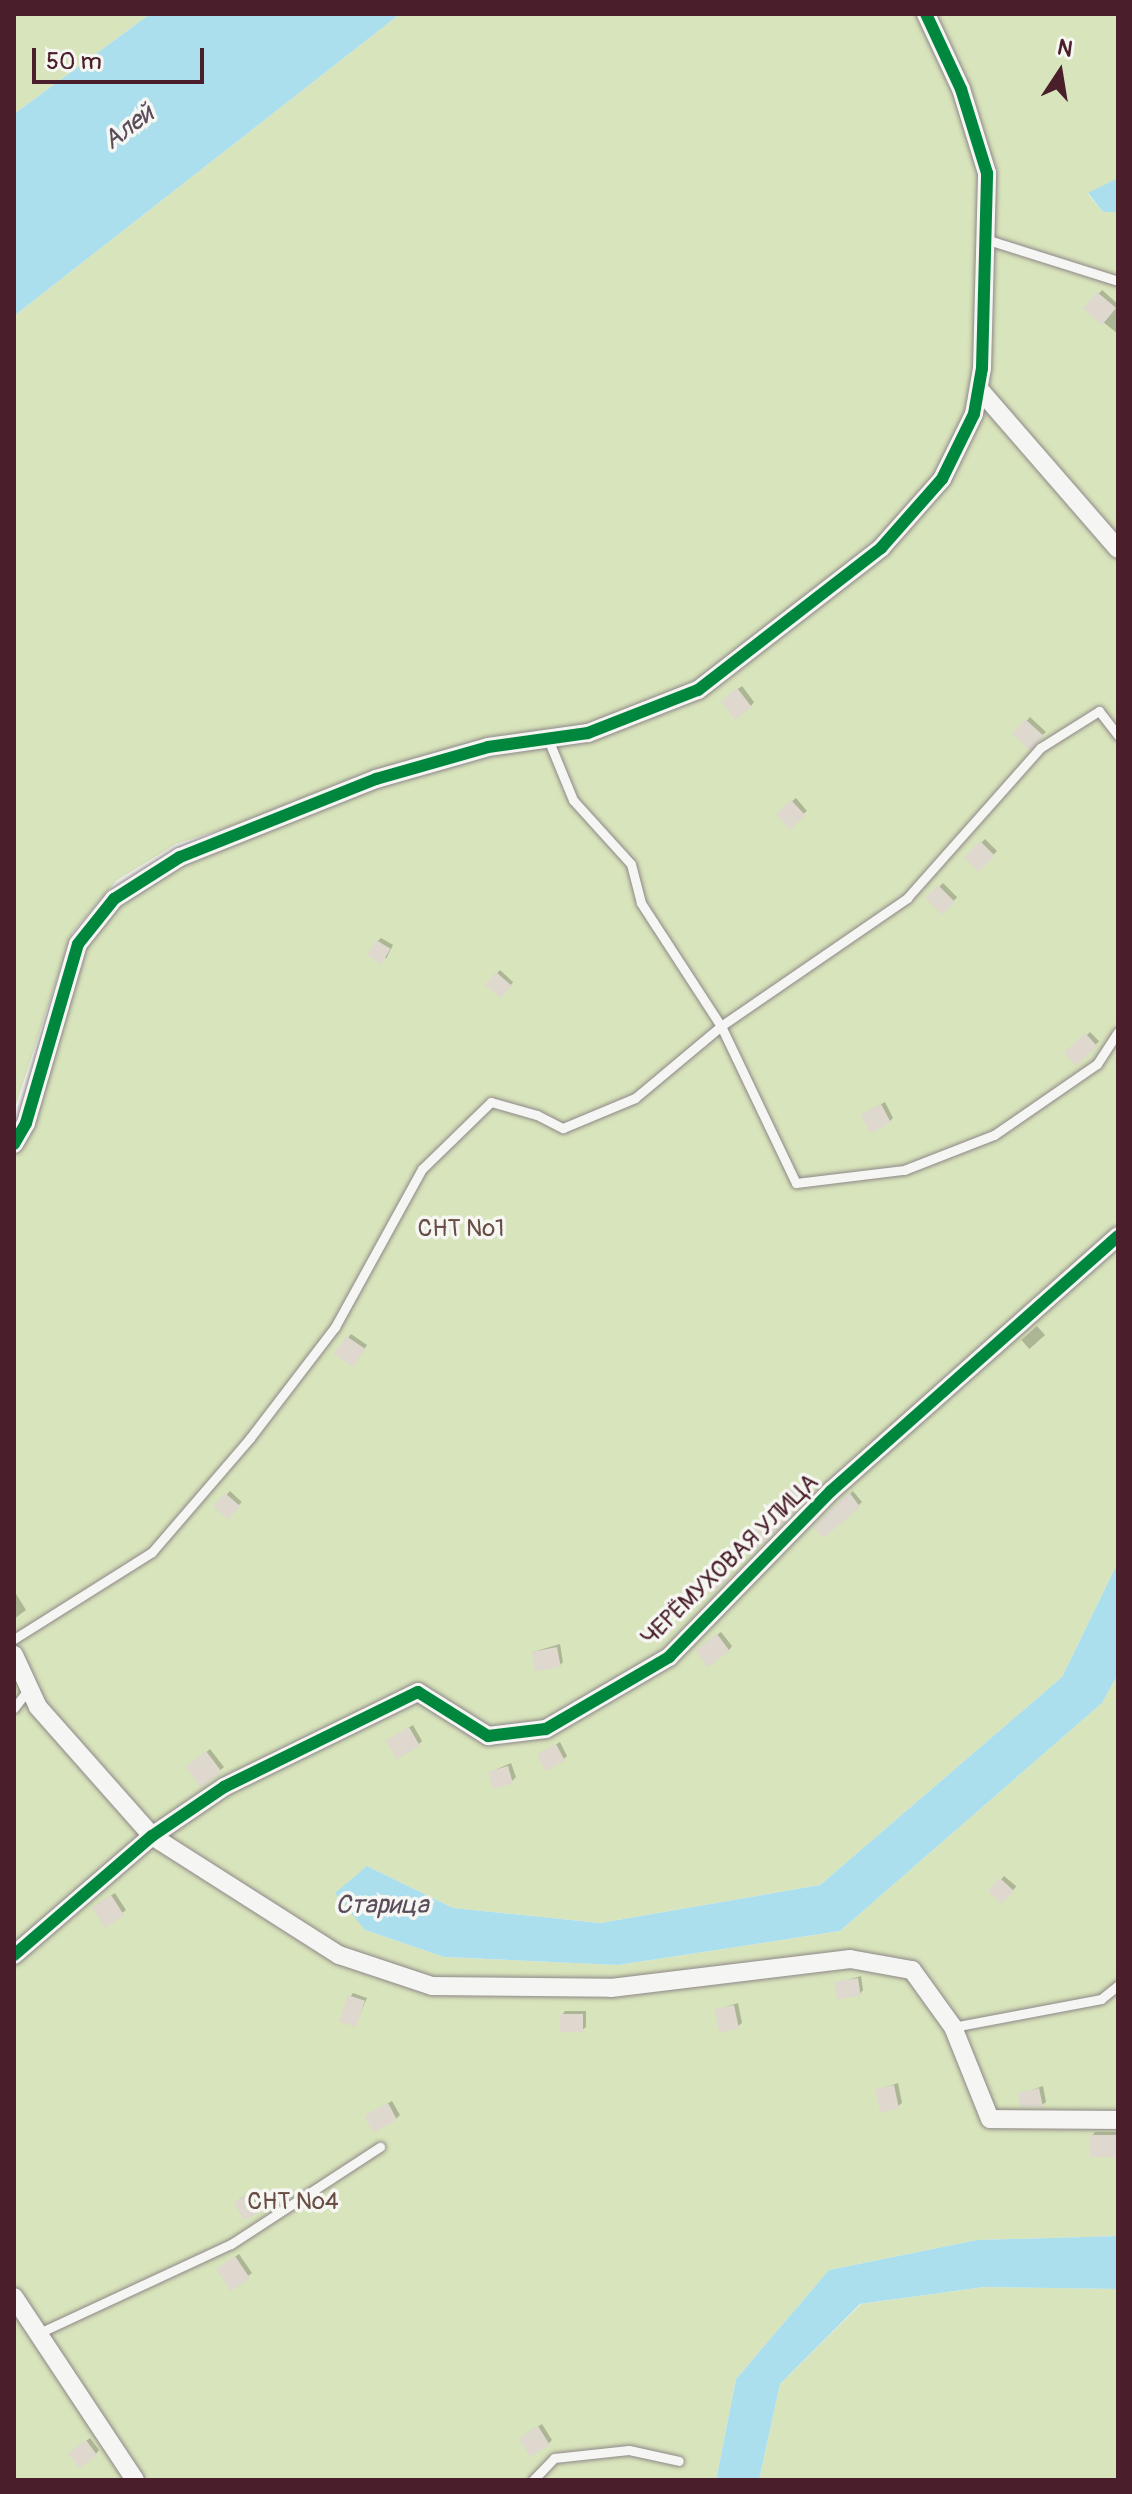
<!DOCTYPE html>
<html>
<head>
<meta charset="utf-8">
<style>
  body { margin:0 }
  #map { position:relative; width:1132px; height:2494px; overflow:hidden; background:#f5f5f3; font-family:Pangolin,sans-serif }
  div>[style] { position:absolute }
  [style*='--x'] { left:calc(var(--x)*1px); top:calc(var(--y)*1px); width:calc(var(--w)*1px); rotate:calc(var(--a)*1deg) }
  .green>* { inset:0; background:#d8e4bb }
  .water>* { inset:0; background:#acdfee }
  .shadow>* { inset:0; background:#0003; transform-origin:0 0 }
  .building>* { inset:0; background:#ded8ce; transform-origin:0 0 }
  .roads { filter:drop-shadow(0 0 2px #8f8788) drop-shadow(0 0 2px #8f8788) }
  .service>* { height:9px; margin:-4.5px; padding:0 4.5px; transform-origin:4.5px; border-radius:4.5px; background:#f5f5f3 }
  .minor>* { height:18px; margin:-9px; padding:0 9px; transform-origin:9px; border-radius:9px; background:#f5f5f3 }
  .cycleway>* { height:12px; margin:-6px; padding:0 6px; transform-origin:6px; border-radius:6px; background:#00873e }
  span { translate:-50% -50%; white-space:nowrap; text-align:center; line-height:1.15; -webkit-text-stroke:7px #f6f6f2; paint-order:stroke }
  .park-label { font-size:24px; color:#684d44 }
  .street-label { font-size:24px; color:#4a1f2b }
  .water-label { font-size:26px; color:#5a4c5b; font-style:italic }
  .frame { position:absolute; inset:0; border:16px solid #4a1f2b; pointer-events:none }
  .north { position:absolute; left:1020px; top:32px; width:80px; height:80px; -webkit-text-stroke:6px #f6f6f2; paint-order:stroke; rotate:12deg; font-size:22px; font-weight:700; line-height:32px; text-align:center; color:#4a1f2b }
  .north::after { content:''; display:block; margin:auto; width:28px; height:36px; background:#4a1f2b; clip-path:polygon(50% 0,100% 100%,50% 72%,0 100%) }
  .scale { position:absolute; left:32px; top:48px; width:172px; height:36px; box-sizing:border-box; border:4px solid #4a1f2b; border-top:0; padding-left:10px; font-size:24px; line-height:28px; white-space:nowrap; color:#4a1f2b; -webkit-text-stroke:6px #f6f6f2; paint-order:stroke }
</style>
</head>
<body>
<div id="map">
  <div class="green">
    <i style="clip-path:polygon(14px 14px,150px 14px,14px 114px)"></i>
    <i style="clip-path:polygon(400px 14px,1118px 14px,1118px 178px,1088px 194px,1103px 212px,1118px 212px,1118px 1562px,1062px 1677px,820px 1885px,600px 1923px,453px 1908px,367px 1866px,365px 1930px,444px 1957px,618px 1965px,840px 1931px,1102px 1703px,1118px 1674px,1118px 2236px,977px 2240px,829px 2270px,736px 2379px,716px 2480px,14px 2480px,14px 1146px,78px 944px,127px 896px,181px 862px,364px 783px,176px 844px,116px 881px,72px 933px,14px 1111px,14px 316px)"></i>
    <i style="clip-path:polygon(984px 2287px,1118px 2289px,1118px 2480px,759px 2480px,780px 2384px,861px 2304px)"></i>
  </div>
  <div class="water">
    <i style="clip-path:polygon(150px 14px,400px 14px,14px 316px,14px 114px)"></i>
    <i style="clip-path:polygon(1118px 178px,1118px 212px,1103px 212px,1088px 193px)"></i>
    <i style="clip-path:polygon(1118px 1562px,1118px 1674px,1102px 1703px,840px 1931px,618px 1965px,444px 1957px,365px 1930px,335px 1893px,367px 1866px,453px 1908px,600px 1923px,820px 1885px,1062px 1677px)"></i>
    <i style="clip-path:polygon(1118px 2236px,1118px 2289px,984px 2287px,860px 2304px,780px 2384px,759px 2480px,716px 2480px,736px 2379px,829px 2270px,977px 2240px)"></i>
  </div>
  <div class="shadow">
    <i style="clip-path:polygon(1102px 290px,1118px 304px,1118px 334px,1086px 308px)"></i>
    <i style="clip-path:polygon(742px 686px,754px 702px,751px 706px,726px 698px)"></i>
    <i style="clip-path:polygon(1030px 717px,1046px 732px,1029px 746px,1015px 734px)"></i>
    <i style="left:796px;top:798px;width:17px;height:23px;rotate:50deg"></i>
    <i style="left:985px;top:839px;width:17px;height:25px;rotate:45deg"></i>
    <i style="left:943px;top:883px;width:20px;height:21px;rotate:45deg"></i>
    <i style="clip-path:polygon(381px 938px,393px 945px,386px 959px,377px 942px)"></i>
    <i style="left:500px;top:970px;width:18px;height:20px;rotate:43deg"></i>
    <i style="left:1090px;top:1032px;width:13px;height:31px;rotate:45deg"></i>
    <i style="clip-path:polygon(885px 1102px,893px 1118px,889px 1122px,863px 1114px)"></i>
    <i style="left:1037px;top:1326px;width:12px;height:21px;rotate:48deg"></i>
    <i style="clip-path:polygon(351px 1334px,367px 1345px,356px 1361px,348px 1338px)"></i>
    <i style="clip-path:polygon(795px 1486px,805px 1494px,757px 1547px,752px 1543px,742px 1543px)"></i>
    <i style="left:230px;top:1491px;width:16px;height:21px;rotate:43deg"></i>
    <i style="clip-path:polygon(853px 1491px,862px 1502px,824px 1536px,816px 1527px)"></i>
    <i style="left:720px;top:1565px;width:13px;height:23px;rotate:48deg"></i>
    <i style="clip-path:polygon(15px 1592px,26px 1610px,14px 1619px,14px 1593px)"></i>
    <i style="clip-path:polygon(721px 1632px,732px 1646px,729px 1650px,701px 1646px)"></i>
    <i style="clip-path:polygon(560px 1644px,563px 1662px,560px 1665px,533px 1652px)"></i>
    <i style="clip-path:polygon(413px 1725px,422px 1741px,419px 1744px,392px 1738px)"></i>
    <i style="clip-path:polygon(560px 1742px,567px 1756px,564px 1759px,543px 1752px)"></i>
    <i style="clip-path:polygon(210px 1749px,224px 1767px,203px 1785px,192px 1764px)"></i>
    <i style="clip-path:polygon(511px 1763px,516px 1777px,512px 1781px,490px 1772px)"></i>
    <i style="left:1004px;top:1876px;width:16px;height:21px;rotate:40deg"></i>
    <i style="clip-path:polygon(115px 1893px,126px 1910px,122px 1913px,97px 1904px)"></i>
    <i style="clip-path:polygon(861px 1976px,863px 1990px,860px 1994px,837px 1983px)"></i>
    <i style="clip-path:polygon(353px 1993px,367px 1998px,355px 2026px,350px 1997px)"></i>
    <i style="clip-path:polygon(738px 2003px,742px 2023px,738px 2026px,716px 2010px)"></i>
    <i style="clip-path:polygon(565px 2011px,586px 2011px,586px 2027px,582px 2030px,562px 2015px)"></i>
    <i style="clip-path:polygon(898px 2083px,902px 2103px,898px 2106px,877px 2090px)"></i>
    <i style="clip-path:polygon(1043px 2086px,1046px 2102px,1042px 2105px,1020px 2094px)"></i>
    <i style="clip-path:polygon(392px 2101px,400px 2115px,396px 2119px,366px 2116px)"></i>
    <i style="clip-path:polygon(1095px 2132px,1118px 2132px,1115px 2156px,1092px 2136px)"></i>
    <i style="clip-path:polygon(253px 2192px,261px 2208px,258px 2212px,239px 2199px)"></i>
    <i style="clip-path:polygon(239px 2254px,252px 2273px,248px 2276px,222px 2266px)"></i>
    <i style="clip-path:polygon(542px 2424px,552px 2440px,548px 2444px,524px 2435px)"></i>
    <i style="clip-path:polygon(90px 2438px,99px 2450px,96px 2454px,74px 2450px)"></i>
  </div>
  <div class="building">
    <i style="left:1097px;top:292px;width:25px;height:22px;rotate:40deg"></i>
    <i style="left:737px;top:688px;width:24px;height:21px;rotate:52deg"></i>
    <i style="left:1025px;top:719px;width:25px;height:20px;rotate:42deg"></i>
    <i style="left:791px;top:800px;width:21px;height:21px;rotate:47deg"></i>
    <i style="left:980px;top:841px;width:21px;height:23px;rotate:45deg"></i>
    <i style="left:938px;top:885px;width:24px;height:18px;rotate:45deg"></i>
    <i style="left:376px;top:940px;width:17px;height:18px;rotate:31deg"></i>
    <i style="left:496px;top:972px;width:21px;height:17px;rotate:41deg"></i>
    <i style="left:1085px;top:1033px;width:18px;height:29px;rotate:47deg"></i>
    <i style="left:881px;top:1104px;width:21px;height:23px;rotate:62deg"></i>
    <i style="left:346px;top:1336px;width:23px;height:22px;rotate:34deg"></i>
    <i style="clip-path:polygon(790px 1488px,803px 1499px,798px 1508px,757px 1550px,752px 1545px,746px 1550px,740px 1543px)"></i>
    <i style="clip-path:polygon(849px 1492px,860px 1507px,824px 1538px,813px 1527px)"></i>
    <i style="left:225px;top:1493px;width:20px;height:18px;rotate:41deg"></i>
    <i style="left:716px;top:1567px;width:17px;height:20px;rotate:50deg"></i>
    <i style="left:717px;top:1634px;width:21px;height:27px;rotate:53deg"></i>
    <i style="left:557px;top:1647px;width:20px;height:26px;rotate:79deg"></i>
    <i style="left:409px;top:1727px;width:22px;height:27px;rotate:60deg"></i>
    <i style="left:556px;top:1744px;width:19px;height:22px;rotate:62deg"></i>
    <i style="left:206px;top:1751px;width:26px;height:26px;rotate:53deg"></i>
    <i style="left:508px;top:1766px;width:18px;height:21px;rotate:74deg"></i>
    <i style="left:1000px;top:1878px;width:19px;height:18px;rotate:43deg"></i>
    <i style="left:111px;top:1895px;width:24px;height:23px;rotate:57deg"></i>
    <i style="left:858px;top:1978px;width:18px;height:24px;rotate:81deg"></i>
    <i style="left:348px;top:1995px;width:18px;height:28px;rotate:19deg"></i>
    <i style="left:734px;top:2005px;width:24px;height:20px;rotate:78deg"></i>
    <i style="left:560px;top:2014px;width:23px;height:18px"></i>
    <i style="left:894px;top:2085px;width:24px;height:19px;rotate:78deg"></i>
    <i style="clip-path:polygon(1039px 2088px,1043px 2107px,1021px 2107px,1017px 2093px)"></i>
    <i style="left:388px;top:2103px;width:19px;height:27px;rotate:62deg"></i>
    <i style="left:1090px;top:2135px;width:26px;height:22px"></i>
    <i style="left:249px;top:2194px;width:21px;height:17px;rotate:62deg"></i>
    <i style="left:235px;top:2256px;width:27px;height:23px;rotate:56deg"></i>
    <i style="left:538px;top:2426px;width:22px;height:23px;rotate:58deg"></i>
    <i style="left:86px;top:2440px;width:19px;height:22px;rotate:54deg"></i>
  </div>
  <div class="roads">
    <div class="service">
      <i style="--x:985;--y:239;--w:139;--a:17.5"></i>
      <i style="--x:548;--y:739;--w:66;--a:67.7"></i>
      <i style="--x:573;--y:800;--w:86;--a:47.8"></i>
      <i style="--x:631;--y:864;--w:40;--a:75.6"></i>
      <i style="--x:641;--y:903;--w:147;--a:57"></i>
      <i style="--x:721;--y:1026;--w:174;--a:64.5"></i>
      <i style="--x:796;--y:1183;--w:109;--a:-6.9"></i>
      <i style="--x:904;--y:1170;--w:97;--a:-21.3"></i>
      <i style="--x:994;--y:1135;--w:125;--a:-34.6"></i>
      <i style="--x:1097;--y:1064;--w:38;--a:-57"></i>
      <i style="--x:14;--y:1639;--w:163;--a:-32.2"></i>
      <i style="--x:152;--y:1552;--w:150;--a:-49.3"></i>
      <i style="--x:250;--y:1438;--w:140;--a:-52.6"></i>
      <i style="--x:335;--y:1327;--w:180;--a:-61.2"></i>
      <i style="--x:422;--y:1169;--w:96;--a:-44.2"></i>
      <i style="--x:491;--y:1102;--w:48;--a:15.8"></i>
      <i style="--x:537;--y:1115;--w:29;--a:27"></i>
      <i style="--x:563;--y:1128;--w:78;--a:-22.6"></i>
      <i style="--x:635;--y:1098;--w:112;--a:-39.9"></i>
      <i style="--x:721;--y:1026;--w:226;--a:-34.5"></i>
      <i style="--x:907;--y:898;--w:200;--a:-48.4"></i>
      <i style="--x:1040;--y:748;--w:70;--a:-32.1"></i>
      <i style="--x:1099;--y:711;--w:31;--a:52"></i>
      <i style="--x:14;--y:1708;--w:24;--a:-52"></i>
      <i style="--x:953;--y:2027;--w:151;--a:-10.7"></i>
      <i style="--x:1101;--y:1999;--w:22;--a:-39"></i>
      <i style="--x:39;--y:2333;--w:212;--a:-24.9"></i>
      <i style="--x:231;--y:2244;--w:178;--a:-33.1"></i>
      <i style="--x:533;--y:2480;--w:30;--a:-46"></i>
      <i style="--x:554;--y:2458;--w:75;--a:-6.1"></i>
      <i style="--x:629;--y:2450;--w:51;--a:12.4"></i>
    </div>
    <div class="minor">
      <i style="--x:979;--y:389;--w:212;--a:49"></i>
      <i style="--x:14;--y:1144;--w:24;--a:-60"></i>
      <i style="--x:26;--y:1123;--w:186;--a:-73.8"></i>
      <i style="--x:78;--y:944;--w:58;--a:-51.3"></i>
      <i style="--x:114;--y:899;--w:78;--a:-32.5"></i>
      <i style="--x:180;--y:857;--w:211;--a:-21.7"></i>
      <i style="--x:376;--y:779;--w:116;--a:-15.9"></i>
      <i style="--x:488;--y:747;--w:101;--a:-8"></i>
      <i style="--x:588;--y:733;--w:118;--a:-21.4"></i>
      <i style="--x:698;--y:690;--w:232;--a:-37.8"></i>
      <i style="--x:881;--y:548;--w:92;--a:-48.5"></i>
      <i style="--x:942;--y:479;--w:72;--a:-63.8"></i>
      <i style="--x:974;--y:414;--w:47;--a:-80.1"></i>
      <i style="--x:982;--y:368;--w:195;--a:-88.5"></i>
      <i style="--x:987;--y:173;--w:88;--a:-107.2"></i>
      <i style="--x:961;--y:89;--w:83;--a:-115"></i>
      <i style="--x:14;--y:1655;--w:57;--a:65.2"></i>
      <i style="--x:38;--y:1707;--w:172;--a:48.5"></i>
      <i style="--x:152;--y:1836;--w:222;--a:32.5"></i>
      <i style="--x:339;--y:1955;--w:98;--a:18.4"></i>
      <i style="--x:432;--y:1986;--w:179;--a:0.6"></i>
      <i style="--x:611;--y:1988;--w:241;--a:-6.9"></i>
      <i style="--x:850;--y:1959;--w:63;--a:10.1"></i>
      <i style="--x:912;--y:1970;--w:70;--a:54.3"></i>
      <i style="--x:953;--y:2027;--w:99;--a:68.1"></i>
      <i style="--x:990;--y:2119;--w:128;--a:0.4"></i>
      <i style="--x:14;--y:1955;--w:182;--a:-40.8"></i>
      <i style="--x:152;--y:1836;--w:87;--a:-34.2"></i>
      <i style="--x:224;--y:1787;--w:216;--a:-26.1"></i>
      <i style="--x:418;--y:1692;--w:83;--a:32.2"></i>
      <i style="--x:488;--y:1736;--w:58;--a:-6.9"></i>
      <i style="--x:546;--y:1729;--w:143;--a:-30.3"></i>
      <i style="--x:669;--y:1657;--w:232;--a:-45.7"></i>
      <i style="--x:831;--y:1491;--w:384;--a:-41.6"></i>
      <i style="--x:14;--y:2297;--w:219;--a:56.5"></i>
    </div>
  </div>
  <div class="cycleway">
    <i style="--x:14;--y:1144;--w:24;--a:-60"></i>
    <i style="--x:26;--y:1123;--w:186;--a:-73.8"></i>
    <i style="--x:78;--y:944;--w:58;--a:-51.3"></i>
    <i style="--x:114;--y:899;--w:78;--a:-32.5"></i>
    <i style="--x:180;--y:857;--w:211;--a:-21.7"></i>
    <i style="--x:376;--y:779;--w:116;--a:-15.9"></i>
    <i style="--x:488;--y:747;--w:101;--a:-8"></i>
    <i style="--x:588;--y:733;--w:118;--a:-21.4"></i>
    <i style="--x:698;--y:690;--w:232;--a:-37.8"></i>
    <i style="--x:881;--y:548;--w:92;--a:-48.5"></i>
    <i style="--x:942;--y:479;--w:72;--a:-63.8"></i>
    <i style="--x:974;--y:414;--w:47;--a:-80.1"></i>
    <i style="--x:982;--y:368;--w:195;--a:-88.5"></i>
    <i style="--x:987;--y:173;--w:88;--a:-107.2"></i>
    <i style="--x:961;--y:89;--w:83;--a:-115"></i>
    <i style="--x:14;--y:1955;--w:182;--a:-40.8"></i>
    <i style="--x:152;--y:1836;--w:87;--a:-34.2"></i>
    <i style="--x:224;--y:1787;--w:216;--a:-26.1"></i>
    <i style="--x:418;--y:1692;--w:83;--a:32.2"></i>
    <i style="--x:488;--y:1736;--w:58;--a:-6.9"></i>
    <i style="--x:546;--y:1729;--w:143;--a:-30.3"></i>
    <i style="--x:669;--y:1657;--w:232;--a:-45.7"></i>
    <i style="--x:831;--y:1491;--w:384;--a:-41.6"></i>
  </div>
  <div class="park-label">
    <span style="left:461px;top:1229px">СНТ №1</span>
    <span style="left:293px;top:2202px">СНТ №4</span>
  </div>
  <div class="street-label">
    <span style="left:730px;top:1560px;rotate:-44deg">ЧЕРЁМУХОВАЯ УЛИЦА</span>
  </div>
  <div class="water-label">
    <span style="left:129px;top:128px;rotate:-37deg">Алей</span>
    <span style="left:382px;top:1906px">Старица</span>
  </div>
  <div class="frame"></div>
  <div class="north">N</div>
  <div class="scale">50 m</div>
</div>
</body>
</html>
